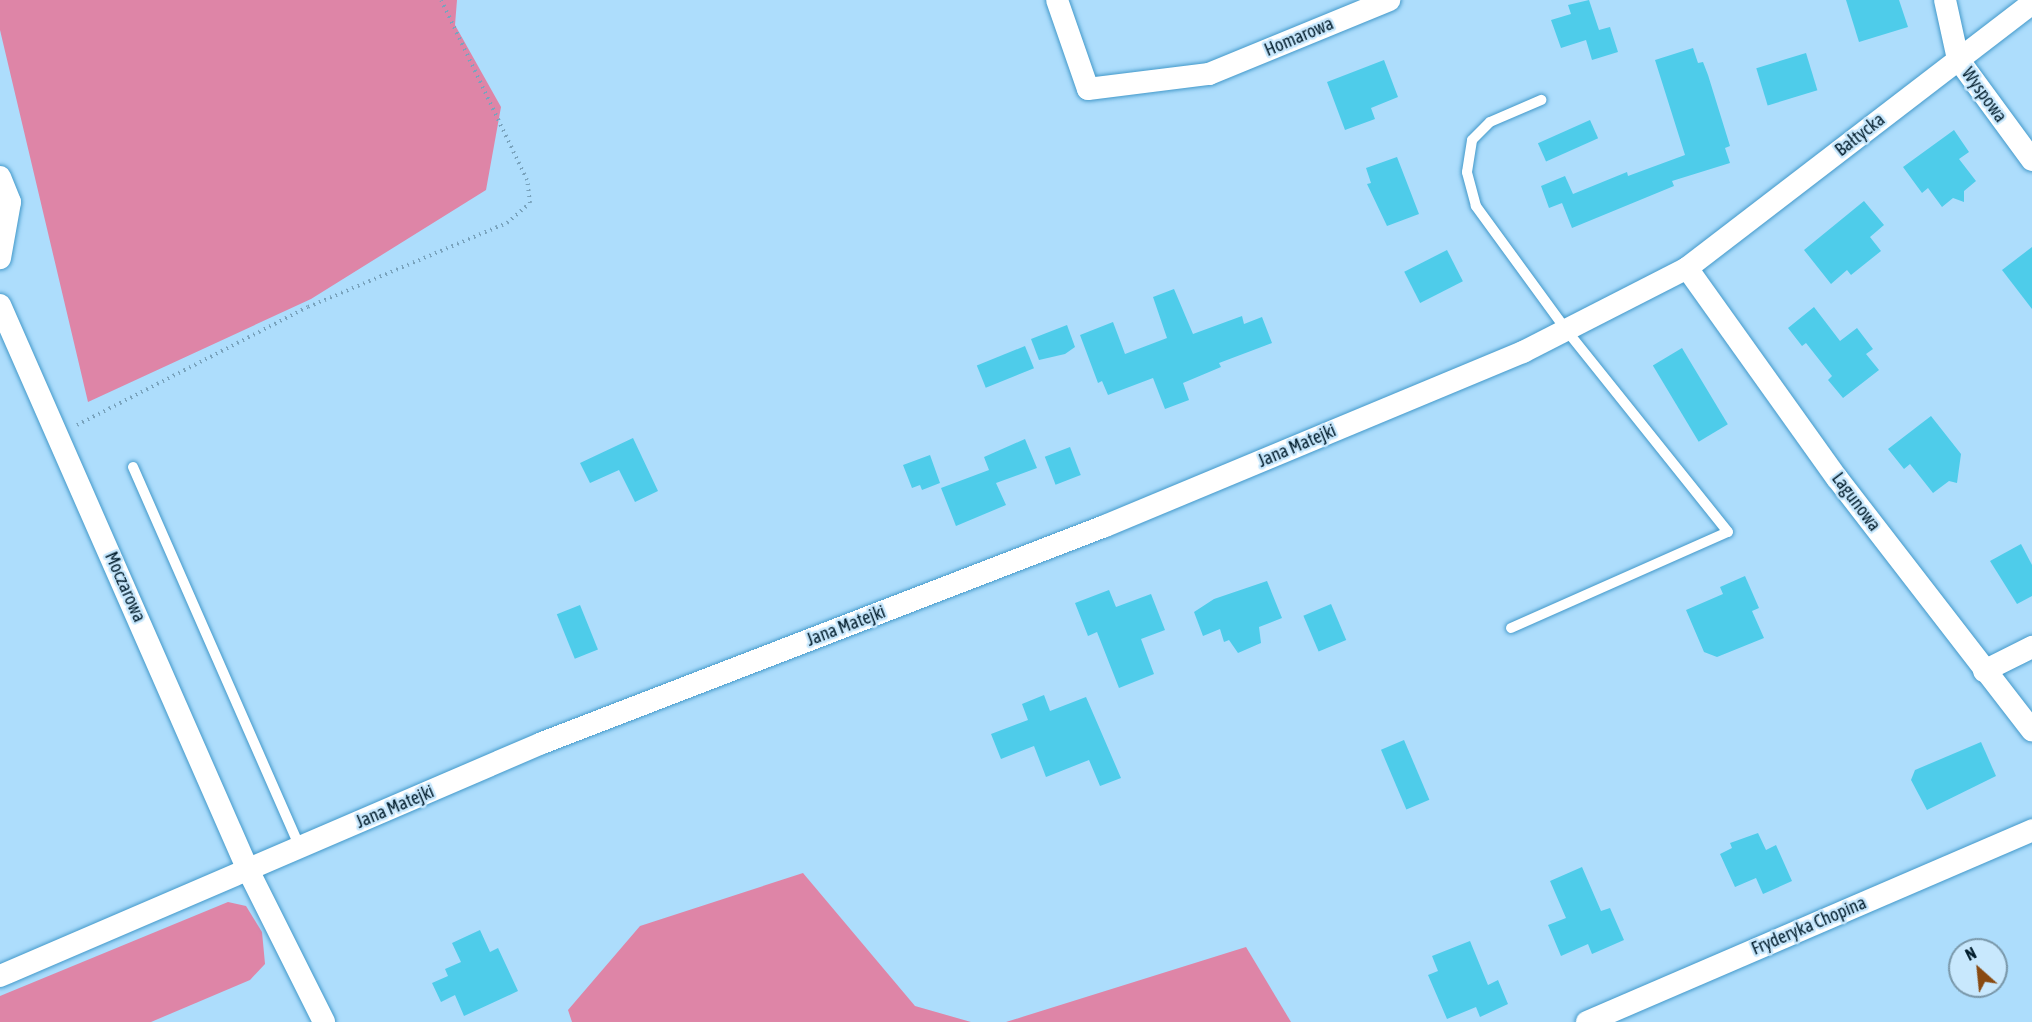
<!DOCTYPE html>
<html>
<head>
<meta charset="utf-8">
<style>
  body { margin:0 }
  #map { position:relative; width:2032px; height:1022px; overflow:hidden; background:#adddfc; font-family:"Asap Condensed",sans-serif }
  div>[style] { position:absolute }
  [style*='--x'] { left:calc(var(--x)*1px); top:calc(var(--y)*1px); width:calc(var(--w)*1px); rotate:calc(var(--a)*1deg) }
  .forest>* { inset:0; background:#de85a7 }
  .building>* { inset:0; background:#4eccea; transform-origin:0 0 }
  .path>* { height:4px; margin-top:-2px; transform-origin:0; background:repeating-linear-gradient(90deg,#79a3bd 0 1.5px,transparent 0 6px) }
  .roads { filter:drop-shadow(0 0 2px #4399ca) drop-shadow(0 0 2px #4399ca) }
  .service>* { height:10px; margin:-5px; padding:0 5px; transform-origin:5px; border-radius:5px; background:#fff }
  .minor>* { height:22px; margin:-11px; padding:0 11px; transform-origin:11px; border-radius:11px; background:#fff }
  span { translate:-50% -50%; white-space:nowrap; text-align:center; line-height:1.15; -webkit-text-stroke:5px #c8e8fd; paint-order:stroke }
  .street-label { font-size:18px; color:#021d2c }
  .north { position:absolute; left:1948px; top:938px; width:60px; height:60px; box-sizing:border-box; background:#c8e8fd; border:2px solid #7997a9; border-radius:50%; rotate:333deg; font-size:16px; font-weight:700; line-height:24px; text-align:center; color:#021d2c }
  .north::after { content:''; display:block; margin:auto; width:21px; height:27px; background:#894a11; clip-path:polygon(50% 0,100% 100%,50% 72%,0 100%) }
</style>
</head>
<body>
<div id="map">
  <div class="forest">
    <i style="clip-path:polygon(0 0,457px 0,455px 25px,501px 107px,486px 190px,311px 299px,88px 402px,0 30px)"></i>
    <i style="clip-path:polygon(803px 873px,915px 1006px,971px 1022px,572px 1022px,568px 1010px,640px 926px)"></i>
    <i style="clip-path:polygon(228px 902px,246px 906px,262px 932px,265px 964px,250px 980px,151px 1022px,0 1022px,0 996px)"></i>
    <i style="clip-path:polygon(1246px 947px,1291px 1022px,1006px 1022px)"></i>
  </div>
  <div class="building">
    <i style="clip-path:polygon(1589px 0,1599px 30px,1610px 27px,1618px 52px,1592px 60px,1586px 40px,1561px 48px,1551px 20px,1571px 14px,1568px 5px)"></i>
    <i style="clip-path:polygon(1846px 0,1899px 0,1908px 27px,1859px 42px)"></i>
    <i style="clip-path:polygon(1693px 48px,1698px 63px,1703px 62px,1708px 75px,1730px 146px,1725px 148px,1730px 163px,1672px 181px,1674px 186px,1572px 228px,1562px 203px,1549px 208px,1541px 186px,1565px 176px,1573px 194px,1627px 172px,1628px 176px,1685px 155px,1655px 60px)"></i>
    <i style="left:1806px;top:53px;width:39px;height:52px;rotate:73deg"></i>
    <i style="clip-path:polygon(1384px 60px,1398px 97px,1371px 108px,1375px 119px,1345px 130px,1327px 82px)"></i>
    <i style="left:1590px;top:120px;width:20px;height:57px;rotate:66deg"></i>
    <i style="clip-path:polygon(1954px 130px,1969px 152px,1959px 159px,1976px 181px,1964px 191px,1964px 202px,1953px 198px,1942px 207px,1928px 188px,1922px 193px,1903px 167px)"></i>
    <i style="clip-path:polygon(1397px 157px,1419px 214px,1387px 226px,1367px 184px,1371px 183px,1366px 168px)"></i>
    <i style="clip-path:polygon(1864px 201px,1884px 225px,1870px 237px,1881px 251px,1851px 275px,1847px 270px,1831px 284px,1804px 250px)"></i>
    <i style="clip-path:polygon(2032px 247px,2032px 309px,2002px 270px)"></i>
    <i style="left:1447px;top:250px;width:35px;height:48px;rotate:63deg"></i>
    <i style="clip-path:polygon(1174px 289px,1193px 334px,1242px 316px,1244px 324px,1262px 317px,1272px 343px,1219px 363px,1221px 367px,1183px 383px,1189px 400px,1165px 409px,1153px 378px,1108px 395px,1102px 381px,1098px 383px,1080px 335px,1113px 322px,1125px 354px,1167px 338px,1153px 297px)"></i>
    <i style="clip-path:polygon(1814px 307px,1840px 341px,1857px 328px,1873px 349px,1866px 354px,1879px 370px,1843px 398px,1828px 380px,1832px 376px,1806px 343px,1802px 346px,1788px 328px)"></i>
    <i style="clip-path:polygon(1067px 325px,1075px 347px,1065px 354px,1039px 360px,1031px 339px)"></i>
    <i style="left:1025px;top:346px;width:24px;height:52px;rotate:68deg"></i>
    <i style="left:1682px;top:348px;width:89px;height:34px;rotate:59deg"></i>
    <i style="clip-path:polygon(1931px 416px,1961px 454px,1957px 483px,1949px 481px,1933px 493px,1910px 464px,1904px 469px,1888px 449px)"></i>
    <i style="clip-path:polygon(633px 438px,658px 491px,635px 502px,619px 470px,590px 483px,580px 463px)"></i>
    <i style="clip-path:polygon(1025px 439px,1037px 468px,996px 483px,1006px 505px,956px 526px,941px 488px,989px 470px,984px 457px)"></i>
    <i style="left:1070px;top:447px;width:30px;height:27px;rotate:69deg"></i>
    <i style="clip-path:polygon(930px 455px,940px 483px,922px 490px,920px 485px,912px 488px,903px 465px)"></i>
    <i style="clip-path:polygon(2021px 544px,2032px 565px,2032px 596px,2017px 604px,1990px 561px)"></i>
    <i style="clip-path:polygon(1745px 576px,1759px 608px,1752px 611px,1764px 638px,1717px 657px,1704px 652px,1686px 610px,1723px 594px,1720px 587px)"></i>
    <i style="clip-path:polygon(1267px 581px,1282px 618px,1259px 627px,1261px 643px,1238px 653px,1229px 640px,1224px 642px,1220px 629px,1203px 636px,1194px 612px,1214px 599px)"></i>
    <i style="clip-path:polygon(1109px 590px,1116px 607px,1151px 594px,1165px 630px,1141px 639px,1154px 674px,1119px 688px,1097px 632px,1088px 636px,1075px 603px)"></i>
    <i style="left:1331px;top:604px;width:39px;height:30px;rotate:67deg"></i>
    <i style="left:580px;top:605px;width:48px;height:25px;rotate:68deg"></i>
    <i style="clip-path:polygon(1044px 695px,1050px 711px,1086px 697px,1121px 778px,1100px 786px,1089px 760px,1046px 777px,1034px 746px,1001px 759px,991px 734px,1028px 720px,1022px 704px)"></i>
    <i style="left:1404px;top:740px;width:65px;height:25px;rotate:67deg"></i>
    <i style="clip-path:polygon(1981px 742px,1996px 776px,1927px 810px,1911px 780px,1915px 770px)"></i>
    <i style="clip-path:polygon(1758px 833px,1766px 850px,1776px 845px,1792px 881px,1763px 894px,1756px 878px,1735px 887px,1720px 854px,1732px 848px,1730px 843px)"></i>
    <i style="clip-path:polygon(1582px 867px,1601px 911px,1610px 908px,1624px 940px,1592px 954px,1588px 944px,1561px 956px,1548px 925px,1566px 918px,1550px 881px)"></i>
    <i style="clip-path:polygon(480px 930px,490px 952px,498px 948px,518px 991px,464px 1016px,455px 995px,441px 1002px,432px 983px,448px 976px,445px 969px,461px 962px,452px 943px)"></i>
    <i style="clip-path:polygon(1470px 941px,1488px 985px,1498px 980px,1508px 1004px,1480px 1017px,1476px 1007px,1447px 1019px,1428px 975px,1438px 971px,1432px 956px)"></i>
  </div>
  <div class="path">
    <i style="--x:77;--y:425;--w:259;--a:-27.1"></i>
    <i style="--x:308;--y:307;--w:216;--a:-22.9"></i>
    <i style="--x:507;--y:223;--w:30;--a:-41"></i>
    <i style="--x:530;--y:203;--w:23;--a:-97"></i>
    <i style="--x:527;--y:180;--w:199;--a:-115.5"></i>
  </div>
  <div class="roads">
    <div class="service">
      <i style="--x:133;--y:467;--w:415;--a:66.3"></i>
      <i style="--x:1511;--y:628;--w:237;--a:-23.9"></i>
      <i style="--x:1728;--y:532;--w:258;--a:-128.7"></i>
      <i style="--x:1567;--y:331;--w:155;--a:-126.1"></i>
      <i style="--x:1476;--y:206;--w:35;--a:-105"></i>
      <i style="--x:1467;--y:172;--w:32;--a:-81"></i>
      <i style="--x:1472;--y:140;--w:25;--a:-45"></i>
      <i style="--x:1490;--y:122;--w:56;--a:-23.3"></i>
    </div>
    <div class="minor">
      <i style="--x:1057;--y:0;--w:94;--a:70.8"></i>
      <i style="--x:1088;--y:89;--w:122;--a:-7.1"></i>
      <i style="--x:1209;--y:74;--w:195;--a:-22.3"></i>
      <i style="--x:1945;--y:0;--w:60;--a:77.6"></i>
      <i style="--x:1958;--y:59;--w:125;--a:53.8"></i>
      <i style="--x:0;--y:177;--w:27;--a:68"></i>
      <i style="--x:10;--y:202;--w:57;--a:100.1"></i>
      <i style="--x:1687;--y:268;--w:258;--a:54.5"></i>
      <i style="--x:1837;--y:478;--w:319;--a:52.3"></i>
      <i style="--x:0;--y:305;--w:617;--a:66.3"></i>
      <i style="--x:248;--y:870;--w:170;--a:63.4"></i>
      <i style="--x:1984;--y:671;--w:54;--a:-26.6"></i>
      <i style="--x:0;--y:976;--w:590;--a:-23.26"></i>
      <i style="--x:542;--y:743;--w:603;--a:-21.08"></i>
      <i style="--x:1105;--y:526;--w:453;--a:-22.6"></i>
      <i style="--x:1523;--y:352;--w:184;--a:-27.1"></i>
      <i style="--x:1687;--y:268;--w:435;--a:-37.5"></i>
      <i style="--x:1587;--y:1022;--w:485;--a:-23.3"></i>
    </div>
  </div>
  <div class="street-label">
    <span style="left:1299px;top:37px;rotate:-23deg">Homarowa</span>
    <span style="left:1984px;top:95px;rotate:54deg">Wyspowa</span>
    <span style="left:1860px;top:135px;rotate:-38deg">Bałtycka</span>
    <span style="left:1297px;top:446px;rotate:-23deg">Jana Matejki</span>
    <span style="left:1856px;top:502px;rotate:53deg">Lagunowa</span>
    <span style="left:125px;top:587px;rotate:66deg">Moczarowa</span>
    <span style="left:846px;top:626px;rotate:-21deg">Jana Matejki</span>
    <span style="left:395px;top:807px;rotate:-23deg">Jana Matejki</span>
    <span style="left:1809px;top:926px;rotate:-23deg">Fryderyka Chopina</span>
  </div>
  <div class="north">N</div>
</div>
</body>
</html>
